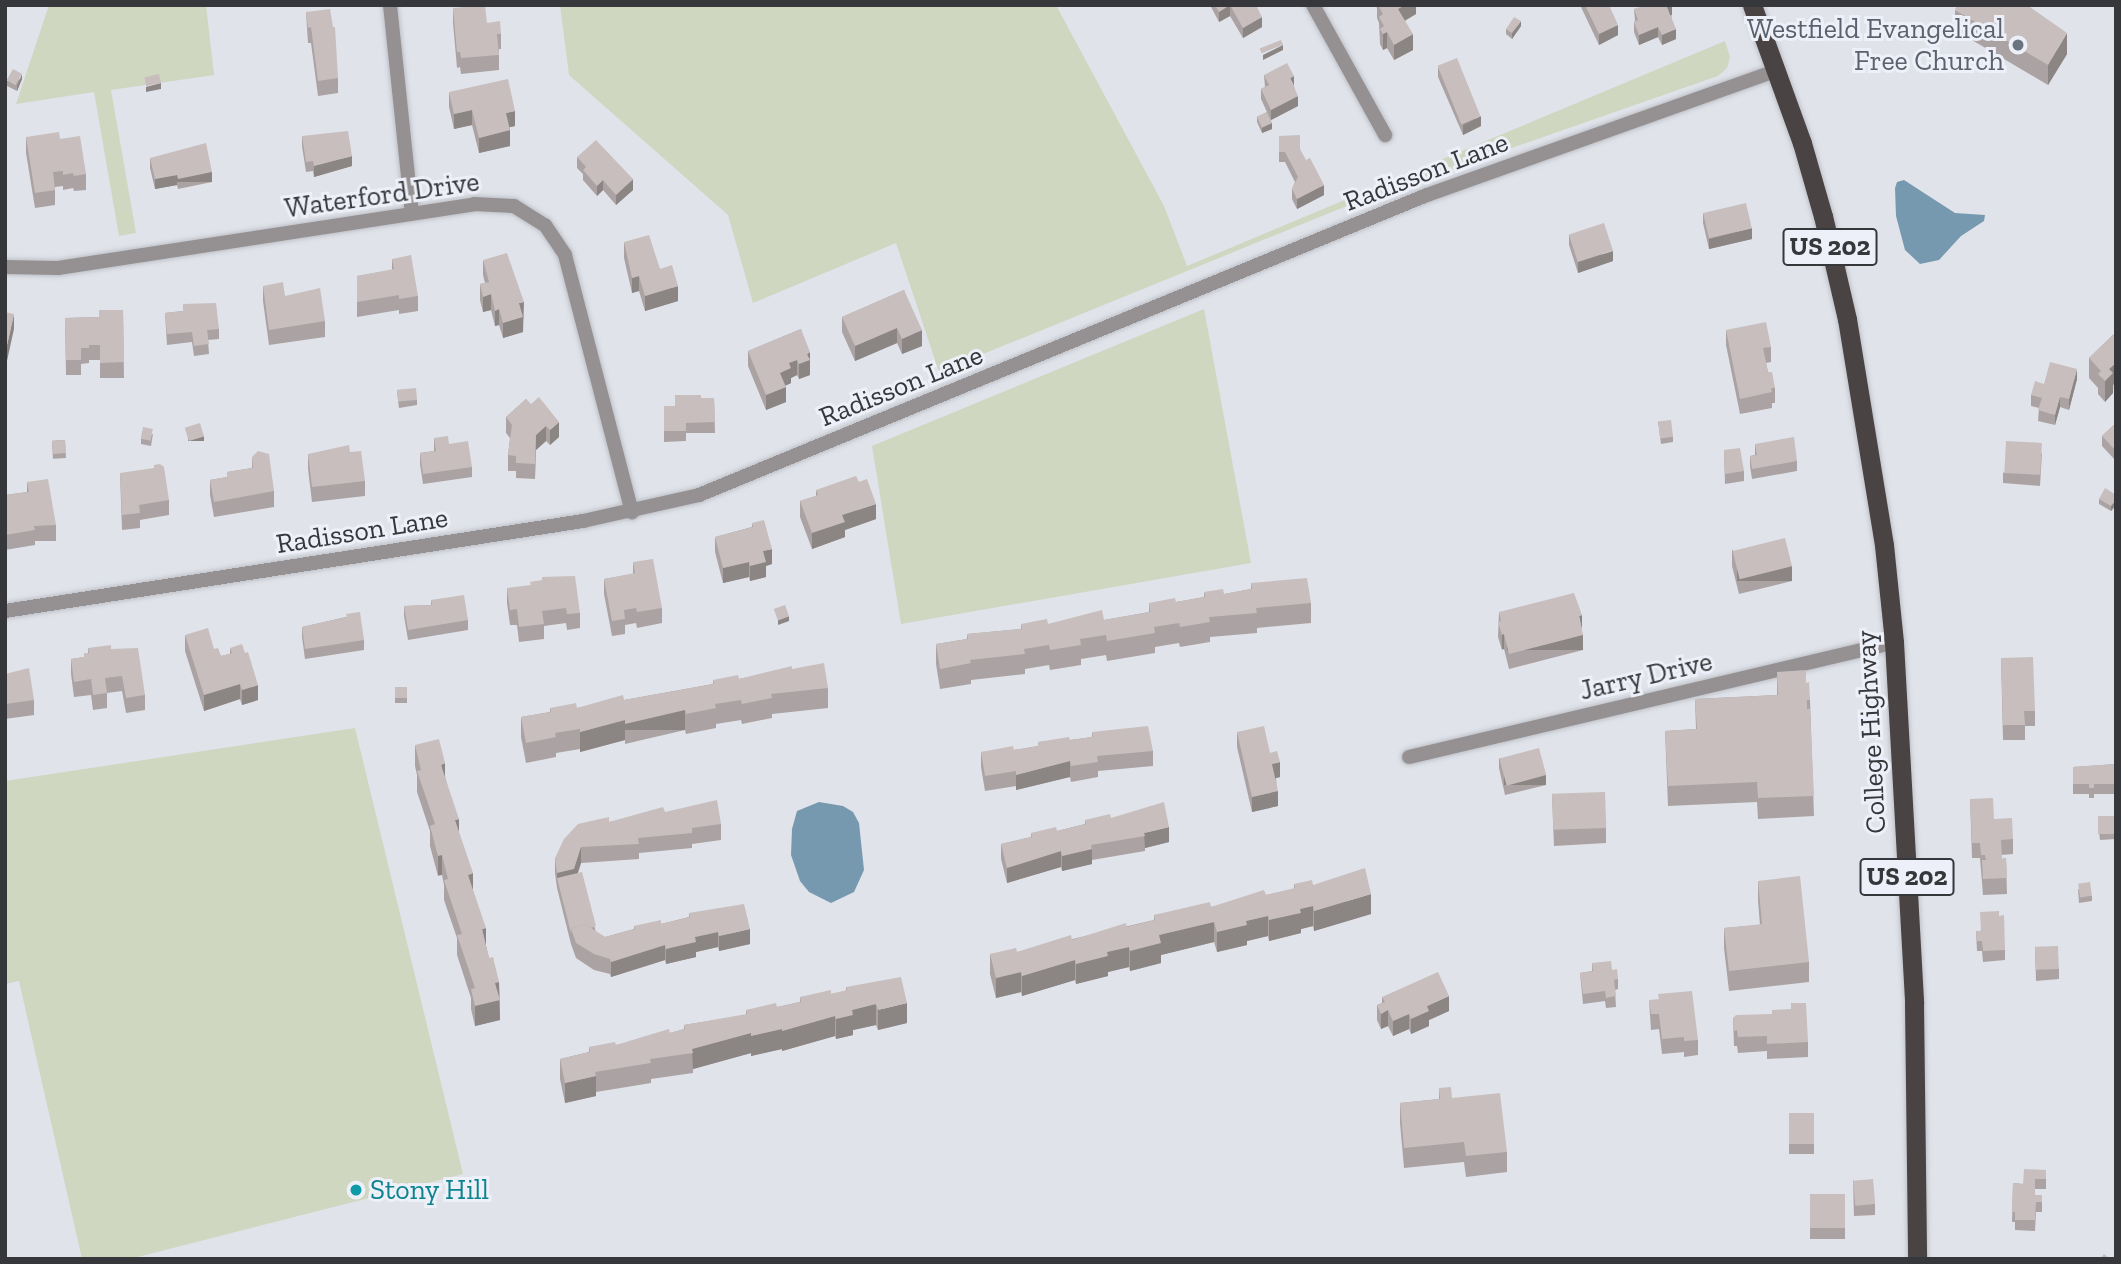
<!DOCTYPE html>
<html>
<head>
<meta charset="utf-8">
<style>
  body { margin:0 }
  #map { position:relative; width:2121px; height:1264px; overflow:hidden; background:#e0e3ea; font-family:"Zilla Slab",serif }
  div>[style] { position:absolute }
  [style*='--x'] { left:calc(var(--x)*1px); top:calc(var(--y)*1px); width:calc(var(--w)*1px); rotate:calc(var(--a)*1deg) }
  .green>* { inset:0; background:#cfd7c1 }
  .water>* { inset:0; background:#7799af }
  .roads { filter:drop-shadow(0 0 2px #bec1c7) drop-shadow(0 0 2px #bec1c7) }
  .minor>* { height:14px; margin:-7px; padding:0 7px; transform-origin:7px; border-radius:7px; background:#959192 }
  .trunk>* { height:19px; margin:-9.5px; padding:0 9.5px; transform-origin:9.5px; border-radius:9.5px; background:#4a4344 }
  .wall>* { inset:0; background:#aba3a3; transform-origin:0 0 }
  .shaded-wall>* { inset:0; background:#8b8584; transform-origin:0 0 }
  .building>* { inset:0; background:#c7bebd; transform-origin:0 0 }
  .dots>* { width:19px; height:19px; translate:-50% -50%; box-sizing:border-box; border:4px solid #edf0f8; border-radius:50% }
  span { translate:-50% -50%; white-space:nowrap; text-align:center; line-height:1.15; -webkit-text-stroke:6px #edf0f8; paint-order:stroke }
  .shield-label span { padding:2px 5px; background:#edf0f8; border:2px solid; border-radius:5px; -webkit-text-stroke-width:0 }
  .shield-label { font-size:26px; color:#36373a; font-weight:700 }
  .worship-label { font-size:28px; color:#5b616d }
  .right { translate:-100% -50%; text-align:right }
  .street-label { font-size:28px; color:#36373a }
  .culture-label { font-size:28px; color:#0d838f }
  .left { translate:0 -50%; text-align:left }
  .frame { position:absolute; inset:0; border:7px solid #36373a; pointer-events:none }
</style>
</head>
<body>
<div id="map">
  <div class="green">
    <i style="clip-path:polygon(49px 5px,206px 5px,214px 75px,111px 90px,136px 233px,119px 236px,94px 92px,16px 104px)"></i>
    <i style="clip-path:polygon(560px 5px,1056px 5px,1164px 206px,1187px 266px,1725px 41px,1730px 57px,1727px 68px,1718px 76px,1349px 205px,939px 372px,896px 243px,753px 303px,728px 215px,569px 75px)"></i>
    <i style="clip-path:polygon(1204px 309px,1251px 563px,901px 624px,872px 446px)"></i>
    <i style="clip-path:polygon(355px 728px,463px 1174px,130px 1259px,82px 1259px,19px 981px,5px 984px,5px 781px)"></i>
  </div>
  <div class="water">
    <i style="clip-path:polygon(1904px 180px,1955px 213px,1985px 215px,1984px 221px,1961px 236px,1939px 260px,1920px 264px,1905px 250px,1896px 216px,1895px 188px,1897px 182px)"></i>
    <i style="clip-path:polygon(819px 802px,843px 806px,853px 812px,859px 823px,864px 870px,854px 892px,831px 903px,809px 892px,800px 881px,791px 855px,792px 829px,797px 811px)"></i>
  </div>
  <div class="roads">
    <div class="minor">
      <i style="--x:390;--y:5;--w:209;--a:84"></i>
      <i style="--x:1313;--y:5;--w:149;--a:61"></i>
      <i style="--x:5;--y:267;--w:53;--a:1.1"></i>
      <i style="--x:58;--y:268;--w:421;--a:-8.7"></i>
      <i style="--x:474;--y:204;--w:40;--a:2.9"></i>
      <i style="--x:514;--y:206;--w:36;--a:32"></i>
      <i style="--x:545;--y:225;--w:36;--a:56"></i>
      <i style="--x:565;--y:255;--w:266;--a:75.4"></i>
      <i style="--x:5;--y:611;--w:585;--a:-8.85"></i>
      <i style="--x:583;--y:521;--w:119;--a:-12.6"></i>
      <i style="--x:699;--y:495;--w:787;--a:-22.4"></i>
      <i style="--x:1427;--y:195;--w:373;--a:-19.6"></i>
      <i style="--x:1409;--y:757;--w:498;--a:-13.3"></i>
    </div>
    <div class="trunk">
      <i style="--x:1752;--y:5;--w:147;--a:70.1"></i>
      <i style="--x:1802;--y:143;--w:76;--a:74"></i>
      <i style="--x:1823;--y:216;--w:106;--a:76.9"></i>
      <i style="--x:1847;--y:319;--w:229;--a:80.7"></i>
      <i style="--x:1884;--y:545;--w:98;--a:84.1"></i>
      <i style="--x:1894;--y:642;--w:362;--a:86.8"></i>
      <i style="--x:1914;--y:1003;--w:256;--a:89.3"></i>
    </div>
  </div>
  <div class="wall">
    <i style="clip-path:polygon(1210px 5px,1256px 5px,1262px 27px,1243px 38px,1230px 16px,1219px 22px)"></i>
    <i style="clip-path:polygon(1375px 5px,1416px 5px,1416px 14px,1405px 21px,1413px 50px,1394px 60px,1387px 48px,1383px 50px,1380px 44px,1379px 23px,1377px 18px,1377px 8px)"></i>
    <i style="clip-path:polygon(1581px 5px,1609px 5px,1618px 35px,1599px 45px,1581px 7px)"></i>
    <i style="clip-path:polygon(1672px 5px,1671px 15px,1676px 39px,1662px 45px,1658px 37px,1639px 45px,1634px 32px,1634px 22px,1635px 21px,1634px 9px)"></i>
    <i style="clip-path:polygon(453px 8px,487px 23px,501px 34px,501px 49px,499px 49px,499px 70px,461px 74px,460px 67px,457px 68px,453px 23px)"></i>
    <i style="clip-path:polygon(1955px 10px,2067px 54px,2048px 85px,1955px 30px)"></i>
    <i style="clip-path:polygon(306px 12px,338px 78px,338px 93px,318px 96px,311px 43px,308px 43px)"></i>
    <i style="clip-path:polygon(1521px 26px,1512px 39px,1506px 34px,1506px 29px)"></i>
    <i style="clip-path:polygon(1438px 67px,1481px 126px,1463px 135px,1438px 77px)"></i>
    <i style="clip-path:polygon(1264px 75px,1294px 86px,1298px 106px,1271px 120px,1272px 129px,1262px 133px,1257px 122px,1257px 117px,1267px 112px,1261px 99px,1261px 89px,1265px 87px)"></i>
    <i style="clip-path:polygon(22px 79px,17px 91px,7px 86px,7px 81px)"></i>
    <i style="clip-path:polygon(449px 92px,515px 126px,510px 127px,510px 146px,479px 153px,472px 125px,454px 129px,449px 107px)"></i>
    <i style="clip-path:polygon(302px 136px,352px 166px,314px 177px,313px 171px,306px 172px,302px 146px)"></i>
    <i style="clip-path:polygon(1279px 136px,1300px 150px,1324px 195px,1297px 209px,1292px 199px,1292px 189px,1295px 182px,1285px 162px,1279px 162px)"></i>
    <i style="clip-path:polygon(26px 137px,60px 139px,86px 174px,86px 190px,74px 191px,73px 188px,63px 190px,63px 186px,55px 187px,55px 205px,35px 208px,26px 153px)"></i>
    <i style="clip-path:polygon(577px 157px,633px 190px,616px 205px,603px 190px,597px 196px,583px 180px,583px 174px,577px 168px)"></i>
    <i style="clip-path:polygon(150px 158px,212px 182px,178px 189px,177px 185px,155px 189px,150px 168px)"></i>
    <i style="clip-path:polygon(1703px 213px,1752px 239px,1709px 249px,1703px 223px)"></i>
    <i style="clip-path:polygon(1569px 235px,1613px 261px,1578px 273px,1569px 245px)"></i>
    <i style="clip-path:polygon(624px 242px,660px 269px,678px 301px,645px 311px,639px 291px,632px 293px,624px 258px)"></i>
    <i style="clip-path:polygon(392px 259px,418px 296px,418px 311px,399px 314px,399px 310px,357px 317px,357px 276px,392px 270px)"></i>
    <i style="clip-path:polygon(483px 260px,524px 317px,523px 318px,523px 332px,503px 338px,499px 325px,495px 326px,491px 310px,483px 312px,480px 300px,480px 284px,485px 283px,483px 275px)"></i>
    <i style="clip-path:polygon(263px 286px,285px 296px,325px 321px,325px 337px,269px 345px,263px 301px)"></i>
    <i style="clip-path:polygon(904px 290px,922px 346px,902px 354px,897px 343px,855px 361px,842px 332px,842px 317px)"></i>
    <i style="clip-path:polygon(183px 304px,219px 329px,219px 339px,208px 340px,209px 354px,194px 356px,192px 342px,167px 345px,165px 313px,183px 311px)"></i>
    <i style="clip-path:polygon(123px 310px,124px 378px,100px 378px,100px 360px,89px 360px,89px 363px,81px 364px,81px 375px,66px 375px,65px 318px,99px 317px)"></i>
    <i style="clip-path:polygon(801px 329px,810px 368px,810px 375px,799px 379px,797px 375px,791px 378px,791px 383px,785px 386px,786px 402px,766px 410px,748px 366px,748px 351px)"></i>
    <i style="clip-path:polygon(1726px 330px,1771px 347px,1771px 362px,1766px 363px,1768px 372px,1775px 388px,1775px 403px,1772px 403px,1772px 408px,1740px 414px,1726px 345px)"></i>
    <i style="clip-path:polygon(2116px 332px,2113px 393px,2105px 402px,2098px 394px,2098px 388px,2089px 378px,2089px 358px)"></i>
    <i style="clip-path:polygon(2077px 379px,2069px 410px,2060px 407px,2055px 425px,2038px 421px,2039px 408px,2031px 406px,2031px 395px,2044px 384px)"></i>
    <i style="clip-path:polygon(397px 391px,417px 400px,417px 405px,399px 408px)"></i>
    <i style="clip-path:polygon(701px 398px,714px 398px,715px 433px,686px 433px,686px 441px,664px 442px,664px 406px,675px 406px)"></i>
    <i style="clip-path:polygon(526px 399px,559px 437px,550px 445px,546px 441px,536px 450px,535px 479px,516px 478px,516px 471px,508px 471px,508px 455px,510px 438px,506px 433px,506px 417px)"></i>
    <i style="clip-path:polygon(1658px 421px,1673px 437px,1673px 442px,1661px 444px)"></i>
    <i style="clip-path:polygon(2116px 423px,2116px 461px,2102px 446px,2102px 436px)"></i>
    <i style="clip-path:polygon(153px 434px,151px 446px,141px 444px,141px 439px)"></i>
    <i style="clip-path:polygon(434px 438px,449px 444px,472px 467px,472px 477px,423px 484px,420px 464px,420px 453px,434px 451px)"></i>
    <i style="left:65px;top:440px;width:18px;height:13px;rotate:87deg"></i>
    <i style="clip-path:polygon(1755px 444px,1797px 461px,1797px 471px,1752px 479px,1750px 466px,1750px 456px,1755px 455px)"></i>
    <i style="clip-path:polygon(1724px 450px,1744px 471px,1744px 481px,1725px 484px)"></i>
    <i style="clip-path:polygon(350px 452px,365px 481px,365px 496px,312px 502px,308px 469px,308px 454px)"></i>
    <i style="clip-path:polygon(2042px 453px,2040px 486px,2003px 483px,2003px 473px)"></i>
    <i style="clip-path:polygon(252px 457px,274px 491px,274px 507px,214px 517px,210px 495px,210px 480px,227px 477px,227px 472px,252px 468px)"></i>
    <i style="clip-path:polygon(120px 473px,169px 500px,169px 515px,140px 520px,140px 528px,122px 530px)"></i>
    <i style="clip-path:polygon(27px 482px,56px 525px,56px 541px,35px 541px,35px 545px,5px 550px,5px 495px,27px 492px)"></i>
    <i style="clip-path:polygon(816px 490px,876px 519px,845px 530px,845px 537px,812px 549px,800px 517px,800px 501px,816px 496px)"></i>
    <i style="clip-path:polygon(2116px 495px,2116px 505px,2111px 511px,2099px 504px,2099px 499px)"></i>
    <i style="clip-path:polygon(752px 523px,772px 564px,766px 566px,766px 577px,750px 581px,749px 577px,723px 583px,715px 552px,715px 537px,752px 527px)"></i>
    <i style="clip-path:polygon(1732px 550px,1792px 581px,1739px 594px,1732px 566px)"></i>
    <i style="clip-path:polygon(633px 562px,662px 608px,662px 623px,637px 628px,636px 623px,625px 625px,625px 634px,612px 636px,604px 594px,604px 579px,633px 574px)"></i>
    <i style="clip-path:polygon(1251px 583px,1311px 603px,1311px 623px,1257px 628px,1257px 633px,1210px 637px,1210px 642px,1180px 647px,1179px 643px,1155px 647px,1155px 653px,1107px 661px,1106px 655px,1081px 659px,1081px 665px,1050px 670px,1049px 665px,1025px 669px,1025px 674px,971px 680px,971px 684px,940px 689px,936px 664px,936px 644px,967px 639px,967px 634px,1021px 629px,1021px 624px,1048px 624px,1104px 620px,1149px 612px,1149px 603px,1176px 602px,1204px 597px,1204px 592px,1224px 594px,1251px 589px)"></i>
    <i style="clip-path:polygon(507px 588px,580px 613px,580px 628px,567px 630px,566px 623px,544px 626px,544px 639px,519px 642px,517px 625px,510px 625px,507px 603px)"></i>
    <i style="clip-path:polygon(431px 600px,468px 620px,468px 630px,408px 640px,404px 616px,404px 606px,431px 605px)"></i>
    <i style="clip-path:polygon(1499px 612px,1582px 630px,1583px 650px,1509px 669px,1504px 649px,1502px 650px,1498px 637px)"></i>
    <i style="clip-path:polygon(346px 617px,364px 640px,364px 650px,305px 659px,302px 637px,302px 627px)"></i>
    <i style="clip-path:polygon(185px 635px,214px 649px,221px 656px,230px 654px,230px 648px,258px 700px,242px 705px,240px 699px,204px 711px,185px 651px)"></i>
    <i style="clip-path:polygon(88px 648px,111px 649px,145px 695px,145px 710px,126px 713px,122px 691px,107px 693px,107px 708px,93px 710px,91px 695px,74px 697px,71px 674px,71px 659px,84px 657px,88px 653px)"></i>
    <i style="clip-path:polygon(2001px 658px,2035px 711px,2035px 726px,2025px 726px,2025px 740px,2003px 740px)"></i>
    <i style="clip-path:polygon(792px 669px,828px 688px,828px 708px,772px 714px,772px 718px,742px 724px,741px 720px,716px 724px,716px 728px,686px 734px,685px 730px,625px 744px,625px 740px,580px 752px,580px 749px,556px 753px,556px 757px,526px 763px,521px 737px,521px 717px,550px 712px,550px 708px,577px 708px,624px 700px,713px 684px,713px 680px,739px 679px)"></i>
    <i style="clip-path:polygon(1777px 672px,1806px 683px,1810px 700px,1814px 816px,1758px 819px,1757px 802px,1668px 806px,1665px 731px,1696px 729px,1695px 699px,1777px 695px)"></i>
    <i style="clip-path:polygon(5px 674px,34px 700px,34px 715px,5px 719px)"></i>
    <i style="left:395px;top:687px;width:12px;height:16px"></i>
    <i style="clip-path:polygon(1092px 732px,1153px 751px,1153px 766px,1098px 771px,1098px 777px,1071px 782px,1070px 777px,1016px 790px,1016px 786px,985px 791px,981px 767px,981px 752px,1014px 750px,1038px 746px,1038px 742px,1070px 740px,1092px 737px)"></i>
    <i style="clip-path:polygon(1237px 732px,1270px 753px,1280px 777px,1276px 778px,1278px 806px,1252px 812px,1237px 747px)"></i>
    <i style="clip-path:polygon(415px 745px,445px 776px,489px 958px,499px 982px,500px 1020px,475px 1026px,471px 1009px,471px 998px,457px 955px,457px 938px,444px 900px,444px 885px,442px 875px,438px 876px,430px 846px,430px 831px,417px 792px,417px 775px,415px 766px)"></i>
    <i style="clip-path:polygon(1499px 758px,1546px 785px,1505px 795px,1499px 768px)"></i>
    <i style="clip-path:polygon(2116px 764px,2116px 794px,2094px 794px,2094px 798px,2089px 798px,2089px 794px,2073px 794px,2073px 767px)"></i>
    <i style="clip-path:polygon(1552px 795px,1606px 828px,1606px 843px,1554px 846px)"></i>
    <i style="clip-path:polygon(1970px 799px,1994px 819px,2013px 839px,2013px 854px,2001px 855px,2002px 859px,2006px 858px,2007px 894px,1983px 895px,1980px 858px,1972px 858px)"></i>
    <i style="clip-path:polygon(665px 812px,721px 824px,721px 840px,692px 844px,692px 848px,639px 853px,639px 859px,581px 863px,578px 873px,596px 932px,605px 937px,634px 929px,634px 926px,661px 924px,689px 917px,689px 913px,750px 944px,719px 951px,718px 947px,696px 952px,696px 957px,666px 964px,665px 960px,611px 977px,610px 974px,594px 970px,576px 958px,571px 944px,557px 888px,555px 873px,555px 858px,609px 822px)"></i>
    <i style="clip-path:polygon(2116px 816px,2116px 839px,2100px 840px,2098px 823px)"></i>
    <i style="clip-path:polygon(1111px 818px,1169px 842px,1145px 848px,1145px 851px,1092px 860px,1092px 864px,1062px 871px,1061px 867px,1007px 883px,1001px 859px,1001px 844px,1031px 837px,1031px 833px,1057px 831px,1085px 824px,1085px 820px)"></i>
    <i style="clip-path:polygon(1758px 881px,1809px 962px,1809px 982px,1729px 991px,1724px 948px,1724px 928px,1760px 925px,1758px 901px)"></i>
    <i style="clip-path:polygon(1294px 884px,1313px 885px,1371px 914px,1314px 931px,1313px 926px,1301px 929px,1301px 933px,1269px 941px,1268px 936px,1247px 941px,1247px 945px,1217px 952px,1214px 942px,1161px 955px,1161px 963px,1130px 971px,1129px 967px,1108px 972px,1108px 976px,1076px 984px,1075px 980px,1022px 996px,1021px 992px,996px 998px,990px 974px,990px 954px,1017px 952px,1154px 920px,1154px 915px,1211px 907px,1266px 895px,1294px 889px)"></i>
    <i style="clip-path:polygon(2078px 889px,2092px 896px,2092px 901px,2079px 903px)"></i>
    <i style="clip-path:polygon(1999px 916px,2005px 950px,2005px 960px,1983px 962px,1982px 951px,1977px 951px,1976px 931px,1980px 931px)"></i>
    <i style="clip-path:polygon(2035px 948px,2059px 969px,2059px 979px,2036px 981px)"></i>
    <i style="clip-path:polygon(1592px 963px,1612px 970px,1618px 979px,1618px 989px,1615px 990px,1616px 1007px,1606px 1008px,1605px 1001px,1583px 1004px,1580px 973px,1592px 971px)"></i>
    <i style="clip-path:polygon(846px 987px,907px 1023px,878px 1030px,876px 1025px,853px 1030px,853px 1035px,836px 1039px,835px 1036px,782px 1051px,782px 1049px,751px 1056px,751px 1053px,693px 1069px,693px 1073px,651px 1079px,651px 1083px,596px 1092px,596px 1096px,565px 1103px,560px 1079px,560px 1059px,589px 1052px,589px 1047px,616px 1045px,670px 1033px,684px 1029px,684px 1025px,746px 1015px,746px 1010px,777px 1007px,800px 1002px,800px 997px,831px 994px,846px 991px)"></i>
    <i style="clip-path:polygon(1382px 997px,1449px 1011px,1429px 1020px,1429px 1026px,1411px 1034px,1409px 1029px,1393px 1036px,1388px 1026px,1381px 1029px,1377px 1020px,1377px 1005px,1382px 1003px)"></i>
    <i style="clip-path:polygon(1649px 1000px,1698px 1040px,1698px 1055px,1684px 1057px,1684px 1052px,1662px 1054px,1659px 1029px,1651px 1030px)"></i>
    <i style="clip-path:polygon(1733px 1018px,1808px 1042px,1808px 1057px,1767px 1059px,1767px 1051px,1738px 1053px,1737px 1046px,1734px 1046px)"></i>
    <i style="clip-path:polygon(1439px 1088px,1452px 1098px,1507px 1152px,1507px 1172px,1466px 1177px,1464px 1162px,1404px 1168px,1400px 1123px,1400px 1103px,1439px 1099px)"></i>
    <i style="left:1789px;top:1113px;width:25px;height:41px"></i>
    <i style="clip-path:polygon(2046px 1170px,2046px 1189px,2035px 1189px,2035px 1195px,2042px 1195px,2042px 1212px,2036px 1212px,2035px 1231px,2015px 1230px,2015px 1222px,2012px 1222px,2013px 1183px,2023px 1184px)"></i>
    <i style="clip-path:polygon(1853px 1180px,1875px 1204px,1875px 1215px,1854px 1216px)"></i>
    <i style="left:1810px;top:1194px;width:35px;height:45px"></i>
  </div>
  <div class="shaded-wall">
    <i style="clip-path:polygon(1230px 5px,1230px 16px,1219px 22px,1219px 12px)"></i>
    <i style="clip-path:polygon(1405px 5px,1416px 5px,1416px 14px,1398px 24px,1398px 9px)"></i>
    <i style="clip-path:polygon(1672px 5px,1672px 15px,1667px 17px,1667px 7px)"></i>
    <i style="clip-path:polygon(1262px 17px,1262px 27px,1243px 38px,1243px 28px)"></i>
    <i style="clip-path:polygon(1521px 21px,1521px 26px,1512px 39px,1512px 33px)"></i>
    <i style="clip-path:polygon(1618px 25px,1618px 35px,1599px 45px,1599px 34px)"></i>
    <i style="clip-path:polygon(1658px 27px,1658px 37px,1639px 45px,1639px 35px)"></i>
    <i style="clip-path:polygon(1676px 29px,1676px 39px,1662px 45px,1662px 35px)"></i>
    <i style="clip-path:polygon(1387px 32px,1387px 48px,1383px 50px,1383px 34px)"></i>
    <i style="clip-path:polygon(2067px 33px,2067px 54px,2048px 85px,2048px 65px)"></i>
    <i style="clip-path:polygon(1413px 34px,1413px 50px,1394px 60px,1394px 45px)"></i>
    <i style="clip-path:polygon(1283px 45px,1283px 50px,1263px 60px,1263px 55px)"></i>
    <i style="clip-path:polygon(22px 74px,22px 79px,17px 91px,17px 86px)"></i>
    <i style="clip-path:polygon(1294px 76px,1294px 86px,1290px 78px)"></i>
    <i style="clip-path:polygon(161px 83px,161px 89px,146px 92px,146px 87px)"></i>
    <i style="clip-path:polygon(1298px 96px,1298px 106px,1271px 120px,1271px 110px)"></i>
    <i style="clip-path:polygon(472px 110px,472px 125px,454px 129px,454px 114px)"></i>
    <i style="clip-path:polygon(515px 111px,515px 126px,506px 128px,506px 113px)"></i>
    <i style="clip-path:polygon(1481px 116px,1481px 126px,1463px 135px,1463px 125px)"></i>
    <i style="clip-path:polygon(1272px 123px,1272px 129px,1262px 133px,1262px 128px)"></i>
    <i style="clip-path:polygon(510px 130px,510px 146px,479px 153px,479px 138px)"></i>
    <i style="clip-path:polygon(352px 156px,352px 166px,314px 177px,314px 166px)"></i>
    <i style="left:212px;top:172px;width:10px;height:35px;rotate:90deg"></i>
    <i style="clip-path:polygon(177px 175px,177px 185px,155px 189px,155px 179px)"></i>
    <i style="clip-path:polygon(633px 179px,633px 190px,616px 205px,616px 195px)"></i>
    <i style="clip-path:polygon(603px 180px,603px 190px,597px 196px,597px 186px)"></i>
    <i style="clip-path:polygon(1324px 185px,1324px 195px,1297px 209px,1297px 199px)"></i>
    <i style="clip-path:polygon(1752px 228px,1752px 239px,1709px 249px,1709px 239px)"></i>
    <i style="clip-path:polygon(1613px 251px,1613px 261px,1578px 273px,1578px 262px)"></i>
    <i style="clip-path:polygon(639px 276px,639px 291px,632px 293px,632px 278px)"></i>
    <i style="clip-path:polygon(678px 286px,678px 301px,645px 311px,645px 296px)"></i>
    <i style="clip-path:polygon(491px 294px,491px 310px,483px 312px,483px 297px)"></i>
    <i style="clip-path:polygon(524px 302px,523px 332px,503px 338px,503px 323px,519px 303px)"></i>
    <i style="clip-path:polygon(499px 309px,499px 325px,495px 326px,495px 311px)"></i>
    <i style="clip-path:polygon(14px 314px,14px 329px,5px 370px,5px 354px)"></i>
    <i style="clip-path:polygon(897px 328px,897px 343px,855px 361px,855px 346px)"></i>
    <i style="clip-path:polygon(922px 330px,922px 346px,902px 354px,902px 339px)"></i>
    <i style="clip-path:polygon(810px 352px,810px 375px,799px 379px,799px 364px,807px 354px)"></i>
    <i style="clip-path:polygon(797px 360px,797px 375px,791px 378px,791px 383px,780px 388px,780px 373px,789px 363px)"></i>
    <i style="clip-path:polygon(2116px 363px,2116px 383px,2113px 385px,2113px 393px,2105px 402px,2105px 381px,2109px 369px)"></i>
    <i style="clip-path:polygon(2077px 369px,2077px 379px,2069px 410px,2069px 399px)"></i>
    <i style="clip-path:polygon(786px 387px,786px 402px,766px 410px,766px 395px)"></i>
    <i style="clip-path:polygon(2060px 397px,2060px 407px,2055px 425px,2055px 415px)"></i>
    <i style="clip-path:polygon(559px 422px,559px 437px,550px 445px,550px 430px)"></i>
    <i style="clip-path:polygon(546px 426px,546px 441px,536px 450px,535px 479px,536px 435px)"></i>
    <i style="left:204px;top:436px;width:5px;height:16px;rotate:90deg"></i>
    <i style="clip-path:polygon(2116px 500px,2116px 505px,2111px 511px,2111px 506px)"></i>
    <i style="clip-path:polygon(876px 504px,876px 519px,845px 530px,845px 537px,812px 549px,812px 533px,842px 515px)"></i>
    <i style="clip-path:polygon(772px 549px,772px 564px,766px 566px,766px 577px,750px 581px,750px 566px,763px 551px)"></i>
    <i style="clip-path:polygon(749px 562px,749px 577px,723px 583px,723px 568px)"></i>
    <i style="left:1792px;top:566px;width:15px;height:55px;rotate:90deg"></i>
    <i style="clip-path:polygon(1582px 615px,1582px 630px,1579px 616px)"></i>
    <i style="clip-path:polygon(789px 616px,789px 621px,778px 625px,778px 620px)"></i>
    <i style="left:1504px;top:634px;width:15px;height:2px;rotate:90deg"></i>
    <i style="left:1583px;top:635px;width:15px;height:76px;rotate:90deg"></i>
    <i style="clip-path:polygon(240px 684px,240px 699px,204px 711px,204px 695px)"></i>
    <i style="clip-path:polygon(258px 685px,258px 700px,242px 705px,242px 690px)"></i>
    <i style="left:685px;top:710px;width:20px;height:62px;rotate:90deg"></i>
    <i style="clip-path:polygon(625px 720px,625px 740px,580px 752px,580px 732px)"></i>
    <i style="clip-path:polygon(1070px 761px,1070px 777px,1016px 790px,1016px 775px)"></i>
    <i style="clip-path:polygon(1280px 762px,1280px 777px,1272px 779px,1272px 764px)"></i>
    <i style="clip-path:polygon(445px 763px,445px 784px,441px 765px)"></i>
    <i style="left:1546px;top:775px;width:10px;height:42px;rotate:90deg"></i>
    <i style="clip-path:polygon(1278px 791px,1278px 806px,1252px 812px,1252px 797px)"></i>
    <i style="clip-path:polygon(459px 819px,459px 839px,455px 820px)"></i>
    <i style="clip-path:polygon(1169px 827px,1169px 842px,1145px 848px,1144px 833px)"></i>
    <i style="clip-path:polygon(581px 847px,581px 863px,574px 884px,557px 878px,557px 888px,557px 873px)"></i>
    <i style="clip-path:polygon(1092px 849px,1092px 864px,1062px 871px,1062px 856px)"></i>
    <i style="clip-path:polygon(1061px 851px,1061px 867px,1007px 883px,1007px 868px)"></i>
    <i style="left:442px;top:855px;width:20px;height:4px;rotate:90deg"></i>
    <i style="clip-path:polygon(473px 873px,473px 893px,468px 875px)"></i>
    <i style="clip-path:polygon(1371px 894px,1371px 914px,1314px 931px,1314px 911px)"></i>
    <i style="clip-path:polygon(1313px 906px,1313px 926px,1301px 929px,1301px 933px,1269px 941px,1269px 920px,1300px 909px)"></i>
    <i style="clip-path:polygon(1268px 916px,1268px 936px,1247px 941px,1247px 945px,1217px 952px,1217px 932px,1246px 921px)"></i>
    <i style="clip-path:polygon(1214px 922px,1214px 942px,1161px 955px,1161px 963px,1130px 971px,1130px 951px,1159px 935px)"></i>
    <i style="clip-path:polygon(486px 928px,486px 948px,482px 929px)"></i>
    <i style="clip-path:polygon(750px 929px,750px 944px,719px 951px,719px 936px)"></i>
    <i style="clip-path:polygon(718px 932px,718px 947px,696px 952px,696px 957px,666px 964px,666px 949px,695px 937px)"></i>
    <i style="clip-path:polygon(665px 945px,665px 960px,611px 977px,611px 962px)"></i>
    <i style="clip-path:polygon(1129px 947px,1129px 967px,1108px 972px,1108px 976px,1076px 984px,1076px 964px,1107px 952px)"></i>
    <i style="clip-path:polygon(1075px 960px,1075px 980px,1022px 996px,1022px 976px)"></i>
    <i style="clip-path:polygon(1021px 972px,1021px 992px,996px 998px,996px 978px)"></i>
    <i style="clip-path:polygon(499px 982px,500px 1020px,475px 1026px,475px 1006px,495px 983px)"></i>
    <i style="clip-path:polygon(1449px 996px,1449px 1011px,1429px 1020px,1429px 1026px,1411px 1034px,1411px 1019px,1427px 1006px)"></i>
    <i style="clip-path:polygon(907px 1003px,907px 1023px,878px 1030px,878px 1010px)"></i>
    <i style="clip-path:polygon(876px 1004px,876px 1025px,853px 1030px,853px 1035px,836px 1039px,836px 1019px,852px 1010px)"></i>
    <i style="clip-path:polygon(1388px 1010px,1388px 1026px,1381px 1029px,1381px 1014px)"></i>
    <i style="clip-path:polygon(1409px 1014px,1409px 1029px,1393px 1036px,1393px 1021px)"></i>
    <i style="clip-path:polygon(835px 1016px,835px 1036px,782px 1051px,782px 1031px)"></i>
    <i style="clip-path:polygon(782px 1029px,782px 1049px,751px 1056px,751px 1036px)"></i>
    <i style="clip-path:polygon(751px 1033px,751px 1053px,693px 1069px,692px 1049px)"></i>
    <i style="clip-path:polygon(596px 1076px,596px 1096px,565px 1103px,565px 1083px)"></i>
  </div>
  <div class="building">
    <i style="clip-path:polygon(485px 5px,487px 23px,500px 21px,501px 34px,497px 34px,499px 55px,461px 58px,460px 52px,457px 52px,453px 8px)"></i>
    <i style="clip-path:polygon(1215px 5px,1256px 5px,1262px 17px,1243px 28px,1230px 5px,1219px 12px)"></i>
    <i style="clip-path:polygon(1378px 5px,1405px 5px,1398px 9px,1413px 34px,1394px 45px,1387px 32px,1383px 34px,1380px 29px,1384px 26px,1379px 17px,1383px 14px)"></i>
    <i style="clip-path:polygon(1585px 5px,1609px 5px,1618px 25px,1599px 34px)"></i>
    <i style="clip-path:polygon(1646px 5px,1670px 5px,1667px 7px,1676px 29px,1662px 35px,1658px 27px,1639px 35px,1634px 22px,1638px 20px,1634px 9px)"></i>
    <i style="clip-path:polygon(1957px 5px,2027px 5px,2067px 33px,2048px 65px,1955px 10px)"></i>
    <i style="clip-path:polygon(330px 9px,333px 27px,335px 27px,338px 78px,318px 81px,311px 27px,308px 28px,306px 12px)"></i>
    <i style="clip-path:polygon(1514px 17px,1521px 21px,1512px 33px,1506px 29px)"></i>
    <i style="left:1281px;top:40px;width:5px;height:23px;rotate:68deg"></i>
    <i style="left:1457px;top:58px;width:63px;height:21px;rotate:68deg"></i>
    <i style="clip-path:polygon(1287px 63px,1294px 76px,1290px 78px,1298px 96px,1271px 110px,1261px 89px,1269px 85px,1264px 75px)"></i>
    <i style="left:13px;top:69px;width:10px;height:13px;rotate:29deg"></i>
    <i style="left:159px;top:74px;width:9px;height:15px;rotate:77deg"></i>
    <i style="clip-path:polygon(508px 79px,515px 111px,506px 113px,510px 130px,479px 138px,472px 110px,454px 114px,449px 92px)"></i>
    <i style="left:1267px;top:112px;width:12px;height:11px;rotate:66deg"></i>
    <i style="clip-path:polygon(348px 131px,352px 156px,314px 166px,313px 161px,306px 162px,302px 136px)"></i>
    <i style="clip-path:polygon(59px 132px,60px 139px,80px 136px,86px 174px,74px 176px,73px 173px,63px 175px,63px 171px,53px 172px,55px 190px,35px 193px,26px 137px)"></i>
    <i style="clip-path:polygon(1300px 135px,1300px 149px,1306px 160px,1310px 158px,1324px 185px,1297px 199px,1292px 189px,1298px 177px,1285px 152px,1279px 152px,1279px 136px)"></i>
    <i style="clip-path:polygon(596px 140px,633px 179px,616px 195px,603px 180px,597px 186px,583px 170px,586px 167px,577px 157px)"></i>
    <i style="clip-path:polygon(206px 143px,212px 172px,178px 179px,177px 175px,155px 179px,150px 158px)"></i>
    <i style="left:1746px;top:203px;width:26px;height:44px;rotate:77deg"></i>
    <i style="left:1604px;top:223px;width:29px;height:37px;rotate:72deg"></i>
    <i style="clip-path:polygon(649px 235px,660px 269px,672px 265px,678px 286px,645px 296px,639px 276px,632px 278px,624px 242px)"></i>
    <i style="clip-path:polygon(507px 253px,524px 302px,519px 303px,523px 317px,503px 323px,499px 309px,495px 311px,491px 294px,483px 297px,480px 284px,489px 282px,483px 260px)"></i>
    <i style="clip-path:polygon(411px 255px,418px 296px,399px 299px,399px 295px,357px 302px,357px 276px,394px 269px,392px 259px)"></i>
    <i style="clip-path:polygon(283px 282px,285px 296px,320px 288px,325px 321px,269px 330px,263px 286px)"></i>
    <i style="clip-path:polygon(904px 290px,922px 330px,902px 339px,897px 328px,855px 346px,842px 317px)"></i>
    <i style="clip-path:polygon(216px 303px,219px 329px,207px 330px,209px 344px,194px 346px,192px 332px,167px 334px,165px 313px,183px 311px,183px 304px)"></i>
    <i style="clip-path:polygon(99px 310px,123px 310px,124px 362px,100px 363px,100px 345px,89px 345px,89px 348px,81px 348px,81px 360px,66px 360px,65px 318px,99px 317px)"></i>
    <i style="clip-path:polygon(5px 312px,14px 314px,5px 354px)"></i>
    <i style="clip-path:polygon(1766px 322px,1771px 347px,1763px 348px,1768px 372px,1772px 372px,1775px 388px,1771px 388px,1772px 392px,1740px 399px,1726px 330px)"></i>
    <i style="clip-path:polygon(801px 329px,810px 352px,807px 354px,810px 360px,799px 364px,797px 360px,789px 363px,791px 368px,780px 373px,786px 387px,766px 395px,748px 351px)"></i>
    <i style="clip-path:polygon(2116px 332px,2116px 363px,2109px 369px,2113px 373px,2105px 381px,2098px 374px,2101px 371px,2089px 358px)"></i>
    <i style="clip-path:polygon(2050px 362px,2077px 369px,2069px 399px,2060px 397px,2055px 415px,2038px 410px,2042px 398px,2031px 395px,2035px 381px,2044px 384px)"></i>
    <i style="left:416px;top:388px;width:12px;height:19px;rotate:85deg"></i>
    <i style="clip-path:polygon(675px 395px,701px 395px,701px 398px,714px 398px,715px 422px,686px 423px,686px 431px,664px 431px,664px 406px,675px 406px)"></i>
    <i style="clip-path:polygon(539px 397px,559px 422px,550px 430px,546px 426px,536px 435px,535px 464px,516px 463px,516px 456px,508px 455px,512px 425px,506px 417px,526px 399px,531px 404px)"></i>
    <i style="left:1671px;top:420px;width:17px;height:13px;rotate:83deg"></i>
    <i style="left:200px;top:423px;width:14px;height:16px;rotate:73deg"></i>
    <i style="clip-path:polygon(2116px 423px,2116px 451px,2102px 436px)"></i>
    <i style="left:143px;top:427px;width:10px;height:12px;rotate:11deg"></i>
    <i style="clip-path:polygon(448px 436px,449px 444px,468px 441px,472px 467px,423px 474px,420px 453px,436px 451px,434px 438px)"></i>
    <i style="clip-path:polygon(1794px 437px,1797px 461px,1752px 469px,1750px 456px,1757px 455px,1755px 444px)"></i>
    <i style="left:65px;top:440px;width:13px;height:13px;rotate:86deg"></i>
    <i style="left:2006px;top:441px;width:36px;height:32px;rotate:3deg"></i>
    <i style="clip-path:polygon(349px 445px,350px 452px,361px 451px,365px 481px,312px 487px,308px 454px)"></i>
    <i style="clip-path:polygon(1740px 448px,1744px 471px,1725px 474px,1724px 450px)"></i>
    <i style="clip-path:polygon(258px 451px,269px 454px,274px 491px,214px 502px,210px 480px,227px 477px,227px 472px,253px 468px,252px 457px)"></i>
    <i style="clip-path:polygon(160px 464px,164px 467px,169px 500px,139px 505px,140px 513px,122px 515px,120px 473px,154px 468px,154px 465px)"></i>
    <i style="clip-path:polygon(856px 476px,859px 482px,867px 479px,876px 504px,842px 515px,845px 522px,812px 533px,800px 501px,818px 495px,816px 490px)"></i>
    <i style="clip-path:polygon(48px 479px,56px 525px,34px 526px,35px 530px,5px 535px,5px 495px,29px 492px,27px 482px)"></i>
    <i style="clip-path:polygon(2105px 488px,2116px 495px,2116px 500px,2111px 506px,2099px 499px)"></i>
    <i style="clip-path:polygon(764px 520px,772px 549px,763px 551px,766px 562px,750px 566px,749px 562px,723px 568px,715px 537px,753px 527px,752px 523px)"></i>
    <i style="left:1785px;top:538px;width:29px;height:54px;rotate:76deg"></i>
    <i style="clip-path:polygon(653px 559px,662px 608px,637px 612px,636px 608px,624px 610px,625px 619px,612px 621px,604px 579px,635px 573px,633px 562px)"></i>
    <i style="clip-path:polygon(575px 576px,580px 613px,567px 614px,566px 608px,542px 611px,544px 624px,519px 627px,517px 609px,510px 610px,507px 588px,531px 585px,530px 582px,542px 580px,542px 577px)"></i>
    <i style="clip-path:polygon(1307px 578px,1311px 603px,1256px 608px,1257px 613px,1209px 617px,1210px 622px,1180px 627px,1179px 623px,1154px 627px,1155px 633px,1107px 641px,1106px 635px,1080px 639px,1081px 645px,1050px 650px,1049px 645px,1024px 649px,1025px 654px,970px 660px,971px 663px,940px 669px,936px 644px,968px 639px,967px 634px,1022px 629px,1021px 624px,1047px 619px,1048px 624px,1102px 610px,1104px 620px,1150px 612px,1149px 603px,1175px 598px,1176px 602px,1205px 597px,1204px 592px,1223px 589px,1224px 594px,1252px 589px,1251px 583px)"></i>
    <i style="clip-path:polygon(1574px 593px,1582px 615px,1579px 616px,1583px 635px,1509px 654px,1504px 634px,1502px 635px,1498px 622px,1501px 621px,1499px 612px)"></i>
    <i style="clip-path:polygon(464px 595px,468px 620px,408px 630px,404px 606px,432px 605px,431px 600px)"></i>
    <i style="left:785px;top:605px;width:12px;height:12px;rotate:70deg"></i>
    <i style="clip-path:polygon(360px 612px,364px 640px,305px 649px,302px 627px,347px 617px,346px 614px)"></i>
    <i style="clip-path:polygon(208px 628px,214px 649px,218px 648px,221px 656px,232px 653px,230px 648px,242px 644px,245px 653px,248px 652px,258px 685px,242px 690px,240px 684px,204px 695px,185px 635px)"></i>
    <i style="clip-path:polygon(111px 645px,111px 649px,138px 648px,145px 695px,126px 698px,122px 676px,105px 678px,107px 693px,93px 695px,91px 679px,74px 682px,71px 659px,84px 657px,84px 653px,89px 653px,88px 648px)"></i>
    <i style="clip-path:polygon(2033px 657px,2035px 711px,2024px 711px,2025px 725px,2003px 725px,2001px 658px)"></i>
    <i style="clip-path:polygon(824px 663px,828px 688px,771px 694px,772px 698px,742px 704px,741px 700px,715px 704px,716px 708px,686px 714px,685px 710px,625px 724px,625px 720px,580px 732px,580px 729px,555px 733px,556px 737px,526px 743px,521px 717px,551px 712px,550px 708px,576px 703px,577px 708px,623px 695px,624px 700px,714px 684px,713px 680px,738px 675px,739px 679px,792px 666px,792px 669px)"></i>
    <i style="clip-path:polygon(29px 668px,34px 700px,5px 704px,5px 674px)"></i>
    <i style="clip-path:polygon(1806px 670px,1806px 683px,1809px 682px,1810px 700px,1807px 700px,1807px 709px,1810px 709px,1814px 796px,1758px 798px,1757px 782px,1668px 786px,1665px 731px,1697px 729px,1695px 699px,1778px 695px,1777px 672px)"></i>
    <i style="left:395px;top:687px;width:12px;height:11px"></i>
    <i style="clip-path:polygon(1148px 726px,1153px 751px,1097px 756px,1098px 762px,1071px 766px,1070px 761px,1016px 775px,1016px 771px,985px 776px,981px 752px,1013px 746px,1014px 750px,1038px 746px,1038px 742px,1069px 737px,1070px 740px,1093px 737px,1092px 732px)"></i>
    <i style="clip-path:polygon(1264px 726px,1270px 753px,1277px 751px,1280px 762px,1272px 764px,1278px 791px,1252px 797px,1237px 732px)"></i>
    <i style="clip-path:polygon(439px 739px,445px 763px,441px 765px,459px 819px,455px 820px,473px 873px,468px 875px,486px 928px,482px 929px,489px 958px,493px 957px,499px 982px,495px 983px,500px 1000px,475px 1006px,471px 989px,475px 988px,457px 935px,462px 934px,444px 880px,448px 879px,442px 855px,438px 856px,430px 826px,435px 824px,417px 771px,421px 770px,415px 745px)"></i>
    <i style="left:1539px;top:748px;width:28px;height:41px;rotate:75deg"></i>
    <i style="clip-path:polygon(2116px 764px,2116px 784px,2094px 784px,2094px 788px,2089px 788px,2089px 784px,2073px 784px,2073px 767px)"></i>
    <i style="left:1605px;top:792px;width:36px;height:53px;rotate:88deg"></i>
    <i style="clip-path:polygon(1993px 798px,1994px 819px,2012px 818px,2013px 839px,2001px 840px,2002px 859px,2006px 858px,2007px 878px,1983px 879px,1982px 860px,1986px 860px,1985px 855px,1981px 855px,1980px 843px,1972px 843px,1970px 799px)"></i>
    <i style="clip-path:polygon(717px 800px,721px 824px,692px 828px,692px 833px,638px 838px,639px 844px,581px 847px,574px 869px,557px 873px,555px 858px,564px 839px,578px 824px,609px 817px,609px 822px,663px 807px,665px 812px)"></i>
    <i style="clip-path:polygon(1164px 802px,1169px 827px,1144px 833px,1145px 836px,1091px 845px,1092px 849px,1062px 856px,1061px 851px,1007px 868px,1001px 844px,1032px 837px,1031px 833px,1056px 827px,1057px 831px,1086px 824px,1085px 820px,1110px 814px,1111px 818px)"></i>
    <i style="left:2116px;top:816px;width:18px;height:18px;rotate:90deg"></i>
    <i style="clip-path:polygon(1365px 868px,1371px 894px,1314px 911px,1313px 906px,1300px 909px,1301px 913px,1269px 920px,1268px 916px,1246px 921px,1247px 925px,1217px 932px,1214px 922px,1159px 935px,1161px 943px,1130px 951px,1129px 947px,1107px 952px,1108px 956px,1076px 964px,1075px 960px,1022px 976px,1021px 972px,996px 978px,990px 954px,1016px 948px,1017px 952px,1071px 935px,1072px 940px,1126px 923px,1127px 927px,1155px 920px,1154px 915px,1210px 902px,1211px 907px,1264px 890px,1266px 895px,1295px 888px,1294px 884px,1312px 880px,1313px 885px)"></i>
    <i style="clip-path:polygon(582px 872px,596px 926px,591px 928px,585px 924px,571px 929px,571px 933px,557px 878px)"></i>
    <i style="clip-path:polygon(1800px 876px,1809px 962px,1729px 971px,1724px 928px,1762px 924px,1758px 881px)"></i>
    <i style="left:2090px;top:882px;width:14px;height:12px;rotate:82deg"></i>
    <i style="clip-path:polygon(744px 904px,750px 929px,719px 936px,718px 932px,695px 937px,696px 942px,666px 949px,665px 945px,611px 962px,610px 959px,594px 954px,576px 943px,571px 929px,585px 924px,605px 937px,635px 929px,634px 926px,661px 920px,661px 924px,690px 917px,689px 913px)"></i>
    <i style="clip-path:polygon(1999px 911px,1999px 916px,2004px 915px,2005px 950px,1983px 951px,1982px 941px,1977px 941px,1976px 931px,1981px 931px,1980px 912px)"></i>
    <i style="left:2058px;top:946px;width:23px;height:23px;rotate:88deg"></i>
    <i style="clip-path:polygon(1611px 961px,1612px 970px,1617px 969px,1618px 979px,1614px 980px,1616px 996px,1606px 998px,1605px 991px,1583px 994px,1580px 973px,1593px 971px,1592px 963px)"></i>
    <i style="clip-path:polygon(1438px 972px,1449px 996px,1427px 1006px,1429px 1011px,1411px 1019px,1409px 1014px,1393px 1021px,1388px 1010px,1381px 1014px,1377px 1005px,1385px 1002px,1382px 997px)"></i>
    <i style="clip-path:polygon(901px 977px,907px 1003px,878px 1010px,876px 1004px,852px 1010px,853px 1015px,836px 1019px,835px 1016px,782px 1031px,782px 1029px,751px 1036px,751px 1033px,692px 1049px,693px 1053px,650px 1059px,651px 1063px,595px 1072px,596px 1076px,565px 1083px,560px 1059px,590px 1052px,589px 1047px,615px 1042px,616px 1045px,669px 1029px,670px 1033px,685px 1029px,684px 1025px,747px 1014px,746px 1010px,776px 1003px,777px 1007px,801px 1002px,800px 997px,831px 990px,831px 994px,847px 990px,846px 987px)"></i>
    <i style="clip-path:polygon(1692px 991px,1698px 1040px,1684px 1041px,1684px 1037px,1662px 1039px,1659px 1014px,1651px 1014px,1649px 1000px,1659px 999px,1658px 994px)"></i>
    <i style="clip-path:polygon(1791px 1003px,1806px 1003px,1808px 1042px,1767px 1044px,1767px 1036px,1738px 1037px,1737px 1030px,1734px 1031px,1733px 1018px,1736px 1015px,1772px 1014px,1772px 1010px,1791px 1009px)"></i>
    <i style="clip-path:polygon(1451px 1087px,1452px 1098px,1500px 1093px,1507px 1152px,1466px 1156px,1464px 1142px,1404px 1148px,1400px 1103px,1440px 1099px,1439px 1088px)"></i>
    <i style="left:1789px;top:1113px;width:25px;height:31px"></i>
    <i style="clip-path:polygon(2024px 1169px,2046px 1170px,2046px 1179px,2035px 1179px,2035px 1195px,2042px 1195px,2042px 1202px,2036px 1202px,2035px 1220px,2015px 1220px,2015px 1212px,2012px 1212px,2013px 1183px,2023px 1184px)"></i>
    <i style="left:1873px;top:1179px;width:25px;height:20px;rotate:85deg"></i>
    <i style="left:1810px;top:1194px;width:35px;height:34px"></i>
    <i style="clip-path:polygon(2104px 1254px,2110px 1259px,2116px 1255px,2116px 1259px,2100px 1259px)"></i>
  </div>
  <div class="dots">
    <i style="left:2018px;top:45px;background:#6b7280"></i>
    <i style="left:356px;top:1190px;background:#0f9aa8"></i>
  </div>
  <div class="shield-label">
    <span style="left:1830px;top:247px">US 202</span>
    <span style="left:1907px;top:877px">US 202</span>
  </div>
  <div class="worship-label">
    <span class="right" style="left:2004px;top:45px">Westfield Evangelical<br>Free Church</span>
  </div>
  <div class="street-label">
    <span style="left:1426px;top:172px;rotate:-21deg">Radisson Lane</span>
    <span style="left:382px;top:195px;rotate:-8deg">Waterford Drive</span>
    <span style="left:901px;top:386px;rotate:-22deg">Radisson Lane</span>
    <span style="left:362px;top:531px;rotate:-9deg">Radisson Lane</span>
    <span style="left:1646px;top:676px;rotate:-13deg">Jarry Drive</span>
    <span style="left:1871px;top:732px;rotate:-93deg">College Highway</span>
  </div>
  <div class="culture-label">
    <span class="left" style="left:370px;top:1190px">Stony Hill</span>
  </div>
  <div class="frame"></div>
</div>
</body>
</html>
